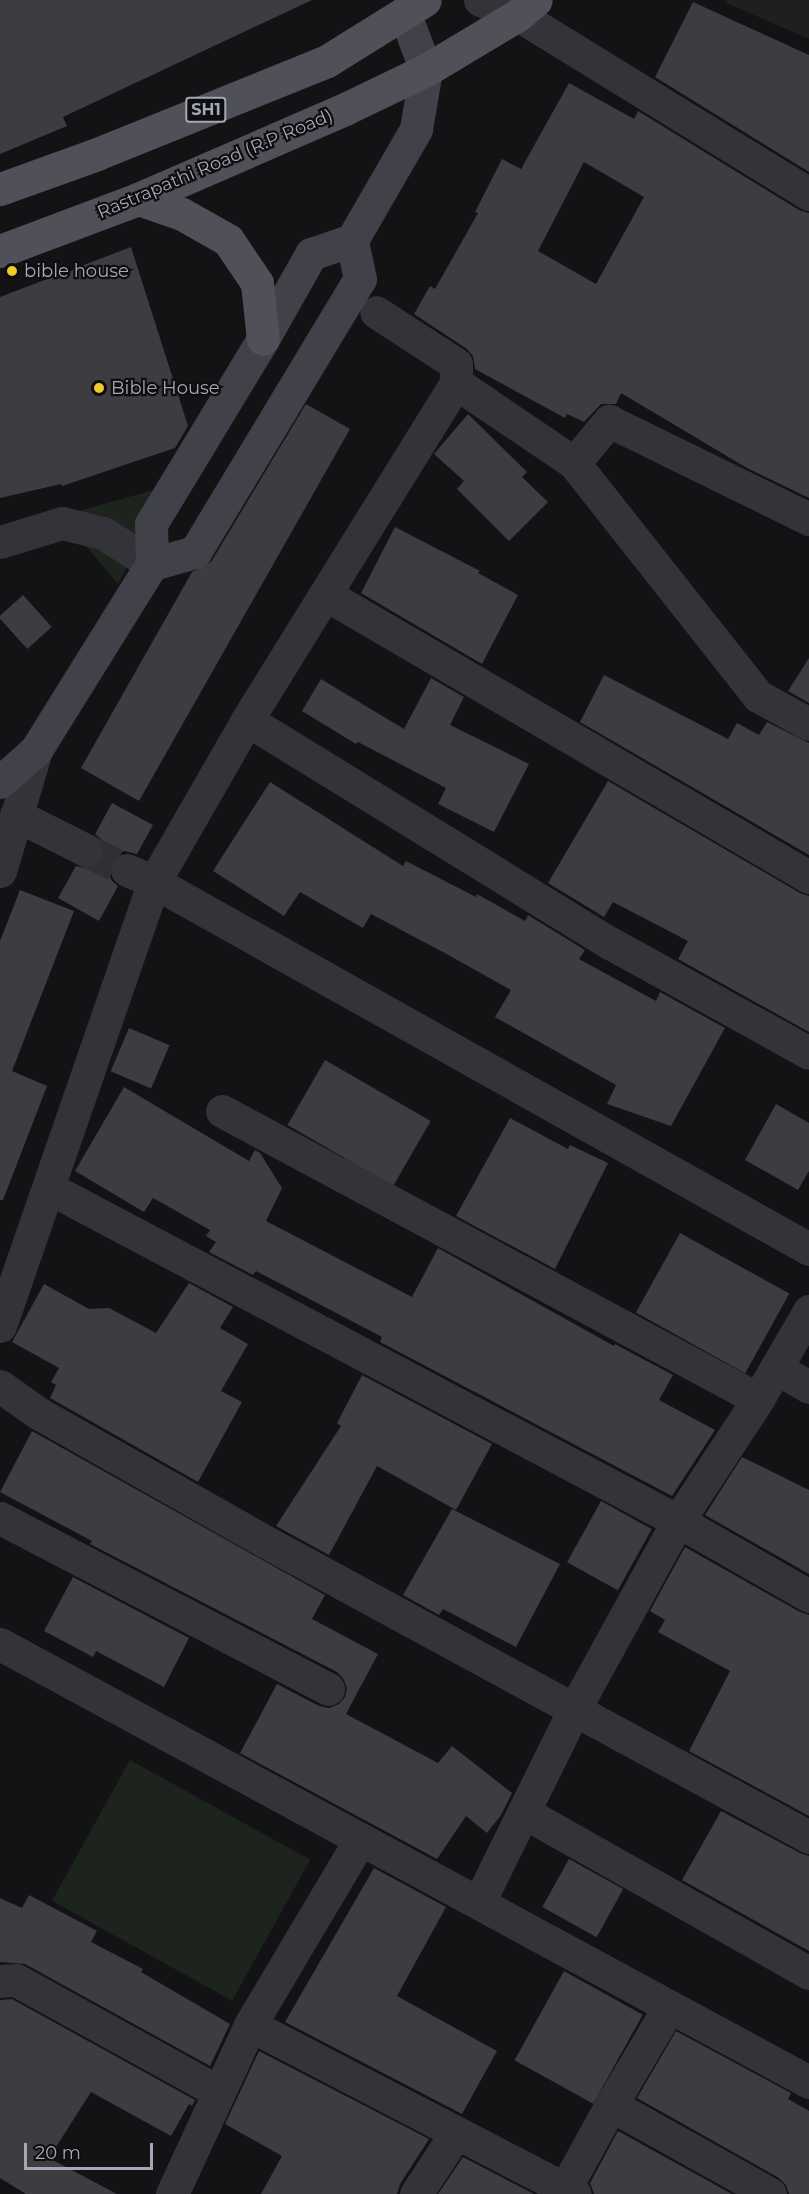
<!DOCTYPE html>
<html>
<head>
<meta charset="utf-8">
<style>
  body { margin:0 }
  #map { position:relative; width:809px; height:2194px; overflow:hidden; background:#131214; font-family:Montserrat,sans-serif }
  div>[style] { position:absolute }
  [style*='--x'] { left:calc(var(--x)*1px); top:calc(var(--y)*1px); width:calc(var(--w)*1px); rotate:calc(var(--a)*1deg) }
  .built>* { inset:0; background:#1f1e21 }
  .green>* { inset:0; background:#1d241e; transform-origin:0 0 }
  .building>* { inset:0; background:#3d3c41; transform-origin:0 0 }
  .street-tunnel>* { height:33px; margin-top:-16.5px; transform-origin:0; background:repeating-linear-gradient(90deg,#303034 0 33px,transparent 0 49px) }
  .street>* { height:33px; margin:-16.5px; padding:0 16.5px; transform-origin:16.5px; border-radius:16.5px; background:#333339 }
  .secondary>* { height:33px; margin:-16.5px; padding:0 16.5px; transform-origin:16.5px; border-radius:16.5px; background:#414249 }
  .primary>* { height:33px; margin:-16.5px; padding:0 16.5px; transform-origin:16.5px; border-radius:16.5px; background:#4f5058 }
  .dots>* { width:16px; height:16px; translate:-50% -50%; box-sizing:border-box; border:3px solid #0e0d0f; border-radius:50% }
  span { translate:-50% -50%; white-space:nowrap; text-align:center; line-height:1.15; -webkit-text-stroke:4.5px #0e0d0f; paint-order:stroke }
  .shield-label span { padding:2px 4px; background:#0e0d0f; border:2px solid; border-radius:4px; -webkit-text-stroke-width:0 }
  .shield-label { font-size:16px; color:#a4a7b5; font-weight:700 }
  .street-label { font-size:18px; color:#a4a7b5 }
  .poi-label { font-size:18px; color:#a4a7b5 }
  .left { translate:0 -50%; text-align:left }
  .scale { position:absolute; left:24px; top:2143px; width:129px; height:27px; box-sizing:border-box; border:3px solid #a4a7b5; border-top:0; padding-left:8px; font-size:18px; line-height:21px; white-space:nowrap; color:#a4a7b5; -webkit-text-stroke:4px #0e0d0f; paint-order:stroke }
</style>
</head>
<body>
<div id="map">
  <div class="built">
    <i style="clip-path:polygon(725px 0,809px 0,809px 39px,724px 2px)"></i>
  </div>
  <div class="green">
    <i style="clip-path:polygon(172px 485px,118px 584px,60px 516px)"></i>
    <i style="left:130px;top:1760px;width:206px;height:161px;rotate:29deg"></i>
  </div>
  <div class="building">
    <i style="clip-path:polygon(0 0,312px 0,63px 117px,67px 126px,0 154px)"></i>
    <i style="clip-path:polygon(693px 2px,809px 55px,809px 172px,655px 77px)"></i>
    <i style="clip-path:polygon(evenodd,569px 83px,634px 119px,638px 111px,799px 210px,809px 213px,809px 498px,747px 468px,621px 393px,616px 404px,601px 404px,584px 422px,567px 414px,565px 418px,475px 369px,473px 356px,467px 349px,414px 314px,430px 286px,435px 289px,478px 213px,475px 212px,502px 159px,521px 169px,569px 83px,584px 162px,644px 197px,596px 284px,538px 251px,584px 162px)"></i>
    <i style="clip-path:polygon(131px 247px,188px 426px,175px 448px,62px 486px,61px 484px,0 498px,0 297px)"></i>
    <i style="clip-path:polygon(306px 404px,350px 429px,139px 801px,81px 768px,192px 572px,211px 562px)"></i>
    <i style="clip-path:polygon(468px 414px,527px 472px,522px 477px,548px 502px,509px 541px,457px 489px,464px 481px,434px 454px)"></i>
    <i style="clip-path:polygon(395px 527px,480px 571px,478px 573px,518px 595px,482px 664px,361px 593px)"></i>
    <i style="left:23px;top:595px;width:43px;height:33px;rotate:48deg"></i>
    <i style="clip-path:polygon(809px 658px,809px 703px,788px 691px)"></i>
    <i style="clip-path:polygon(604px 675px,728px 739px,737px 723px,759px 735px,767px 722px,809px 743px,809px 855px,580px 722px)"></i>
    <i style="clip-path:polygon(431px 678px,464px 697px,450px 725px,529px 764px,494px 832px,438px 804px,446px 788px,358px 742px,356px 744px,302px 711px,321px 679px,404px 729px)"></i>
    <i style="clip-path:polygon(608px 781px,800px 893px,809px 896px,809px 1032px,678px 959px,688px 941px,613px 902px,604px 917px,548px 883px)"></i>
    <i style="clip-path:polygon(270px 782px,403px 866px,406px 861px,476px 897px,477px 894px,525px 921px,528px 915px,585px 950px,579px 959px,656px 1001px,660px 992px,725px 1028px,671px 1126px,607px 1104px,616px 1085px,495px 1017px,511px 990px,443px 952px,371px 914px,363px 928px,300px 892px,284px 916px,213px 871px)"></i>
    <i style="clip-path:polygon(112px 803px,153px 825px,137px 854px,124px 851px,116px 855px,110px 862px,108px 873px,112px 881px,118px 886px,99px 921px,58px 898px,76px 866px,88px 869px,96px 866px,102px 859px,105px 848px,102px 840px,95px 834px)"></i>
    <i style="clip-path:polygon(20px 890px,74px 911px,12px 1071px,47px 1086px,3px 1200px,0 1200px,0 941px)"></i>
    <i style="left:129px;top:1028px;width:44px;height:47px;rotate:23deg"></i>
    <i style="left:325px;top:1060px;width:122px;height:75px;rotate:30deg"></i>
    <i style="clip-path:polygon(124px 1087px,249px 1161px,255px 1150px,260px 1153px,282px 1188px,266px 1221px,412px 1297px,438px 1248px,614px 1346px,615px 1344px,673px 1375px,659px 1400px,715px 1430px,672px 1496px,380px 1342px,382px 1337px,256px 1271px,253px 1275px,209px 1252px,216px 1242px,206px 1236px,210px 1230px,153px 1198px,144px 1212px,75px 1171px)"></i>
    <i style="clip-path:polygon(776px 1104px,809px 1123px,809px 1171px,798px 1190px,745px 1160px)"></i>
    <i style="clip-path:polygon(510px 1118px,568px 1149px,570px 1145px,608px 1163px,555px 1269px,456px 1216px)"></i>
    <i style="left:680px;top:1233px;width:125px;height:91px;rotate:29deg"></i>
    <i style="clip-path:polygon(189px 1283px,233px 1307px,220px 1328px,248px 1344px,221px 1391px,242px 1402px,198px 1482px,50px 1398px,56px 1385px,51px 1382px,59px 1368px,12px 1342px,44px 1284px,89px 1309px,109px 1308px,156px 1333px)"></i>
    <i style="clip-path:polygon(362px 1375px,492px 1444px,456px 1510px,377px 1466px,329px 1555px,276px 1526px,341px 1426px,337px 1423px)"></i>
    <i style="clip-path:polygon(32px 1431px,325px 1595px,312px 1619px,378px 1654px,346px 1714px,438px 1763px,452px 1746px,512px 1793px,501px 1815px,487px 1833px,466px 1816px,437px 1859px,240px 1753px,277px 1684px,319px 1706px,329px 1708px,339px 1704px,345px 1697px,347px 1688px,343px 1678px,337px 1672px,90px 1544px,92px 1541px,0 1492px)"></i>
    <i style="clip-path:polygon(742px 1457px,809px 1490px,809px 1574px,705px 1515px)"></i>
    <i style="left:601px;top:1501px;width:58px;height:70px;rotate:29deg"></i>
    <i style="clip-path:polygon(452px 1509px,560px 1564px,516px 1647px,443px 1609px,439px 1615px,403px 1595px)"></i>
    <i style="clip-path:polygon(685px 1547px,800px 1612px,809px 1615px,809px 1816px,689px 1751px,730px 1671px,658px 1632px,665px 1620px,650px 1611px)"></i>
    <i style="clip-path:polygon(73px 1577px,189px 1638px,164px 1687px,96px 1651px,93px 1657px,44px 1631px)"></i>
    <i style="clip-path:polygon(721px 1811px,800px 1853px,809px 1856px,809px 1951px,682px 1880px)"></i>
    <i style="left:569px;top:1859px;width:62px;height:55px;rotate:29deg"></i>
    <i style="clip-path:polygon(374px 1868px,446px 1907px,397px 1996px,497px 2051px,462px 2114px,285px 2022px)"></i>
    <i style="clip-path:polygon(29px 1895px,97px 1931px,91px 1942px,143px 1969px,141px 1972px,230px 2024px,210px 2066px,25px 1964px,0 1962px,0 1898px,22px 1908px)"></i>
    <i style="left:564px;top:1971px;width:90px;height:102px;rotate:29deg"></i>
    <i style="clip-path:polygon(12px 1999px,195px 2100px,192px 2106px,189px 2104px,171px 2136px,91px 2092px,49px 2158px,117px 2194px,26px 2194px,0 2178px,0 2000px)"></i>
    <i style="clip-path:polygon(676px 2031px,791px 2093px,788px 2099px,809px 2111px,809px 2194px,789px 2194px,786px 2185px,779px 2178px,637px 2098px)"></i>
    <i style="clip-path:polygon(259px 2051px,429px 2139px,400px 2184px,397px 2194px,261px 2194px,282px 2156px,225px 2124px)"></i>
    <i style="clip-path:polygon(618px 2131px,732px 2194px,594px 2194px,590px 2183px)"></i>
    <i style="clip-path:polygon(463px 2157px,534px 2194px,438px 2194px)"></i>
  </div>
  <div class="street-tunnel">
    <i style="--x:86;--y:850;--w:46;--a:26"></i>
  </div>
  <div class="street">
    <i style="--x:480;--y:0;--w:41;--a:21.5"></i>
    <i style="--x:518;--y:15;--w:342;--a:31.6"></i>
    <i style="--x:456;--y:383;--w:143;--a:34.1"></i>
    <i style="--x:574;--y:463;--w:297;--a:51.7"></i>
    <i style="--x:758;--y:696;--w:58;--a:28.8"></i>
    <i style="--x:574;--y:463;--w:55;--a:-50.2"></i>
    <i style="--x:609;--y:421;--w:223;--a:26.1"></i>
    <i style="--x:0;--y:542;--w:65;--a:-17"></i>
    <i style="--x:62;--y:523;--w:42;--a:13.7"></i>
    <i style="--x:103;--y:533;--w:58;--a:32.3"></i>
    <i style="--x:325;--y:594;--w:561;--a:30.32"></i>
    <i style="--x:247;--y:720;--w:426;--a:31.6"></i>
    <i style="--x:610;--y:943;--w:227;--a:28.9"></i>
    <i style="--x:16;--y:815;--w:78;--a:26.6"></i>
    <i style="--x:127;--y:870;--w:30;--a:24"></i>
    <i style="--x:154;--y:882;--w:751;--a:29.26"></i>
    <i style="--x:0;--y:871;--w:126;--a:-73.4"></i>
    <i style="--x:222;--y:1111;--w:608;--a:28.25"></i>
    <i style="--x:49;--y:1188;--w:712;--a:27.9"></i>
    <i style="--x:678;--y:1521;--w:151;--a:29.8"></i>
    <i style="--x:0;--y:1326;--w:470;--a:-70.9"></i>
    <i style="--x:154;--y:882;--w:187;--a:-60.1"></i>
    <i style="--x:247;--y:720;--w:397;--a:-58.2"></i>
    <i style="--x:456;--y:383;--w:19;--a:-90"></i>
    <i style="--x:456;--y:364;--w:95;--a:-147"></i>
    <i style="--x:776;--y:1368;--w:38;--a:30"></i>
    <i style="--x:0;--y:1386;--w:47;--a:35.4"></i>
    <i style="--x:38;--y:1413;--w:262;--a:29.5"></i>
    <i style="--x:266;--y:1542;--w:618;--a:28.51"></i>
    <i style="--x:0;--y:1518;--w:370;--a:27.5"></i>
    <i style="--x:0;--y:1644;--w:920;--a:28.43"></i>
    <i style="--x:525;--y:1813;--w:326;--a:29.4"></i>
    <i style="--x:479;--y:1902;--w:216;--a:-63.7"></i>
    <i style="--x:575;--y:1708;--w:213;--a:-61.2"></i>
    <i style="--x:678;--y:1521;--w:146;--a:-56.7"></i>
    <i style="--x:758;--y:1399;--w:102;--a:-59.9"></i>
    <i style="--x:0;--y:1981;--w:16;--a:-4"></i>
    <i style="--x:16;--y:1980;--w:232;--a:28.9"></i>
    <i style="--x:250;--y:2025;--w:366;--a:27.5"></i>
    <i style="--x:611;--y:2105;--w:182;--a:29.2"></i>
    <i style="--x:172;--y:2194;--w:186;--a:-65.2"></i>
    <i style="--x:250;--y:2025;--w:215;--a:-59.3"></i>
    <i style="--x:416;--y:2194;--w:73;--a:-56.7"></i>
    <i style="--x:562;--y:2194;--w:102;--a:-61.2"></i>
    <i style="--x:611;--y:2105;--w:114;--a:-59.4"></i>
  </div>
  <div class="secondary">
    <i style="--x:152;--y:564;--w:45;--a:-15.6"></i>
    <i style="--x:195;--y:552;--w:319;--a:-58.9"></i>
    <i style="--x:360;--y:279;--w:40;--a:-102"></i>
    <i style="--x:0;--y:782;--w:48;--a:-41.6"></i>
    <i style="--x:36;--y:750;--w:219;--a:-58.1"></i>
    <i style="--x:152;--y:564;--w:40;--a:-91.4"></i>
    <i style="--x:151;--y:524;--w:216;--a:-58.8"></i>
    <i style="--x:263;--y:339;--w:98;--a:-60.5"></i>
    <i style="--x:311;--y:254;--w:43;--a:-18.9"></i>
    <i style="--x:352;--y:240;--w:128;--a:-60"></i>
    <i style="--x:416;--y:129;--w:60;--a:-80.4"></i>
    <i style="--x:426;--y:70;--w:59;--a:-110.9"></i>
  </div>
  <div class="primary">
    <i style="--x:0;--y:189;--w:103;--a:-19.8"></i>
    <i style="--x:97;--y:154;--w:248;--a:-22"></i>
    <i style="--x:327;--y:61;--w:115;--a:-31.9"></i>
    <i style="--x:138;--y:199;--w:46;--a:18.8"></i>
    <i style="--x:182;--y:214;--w:53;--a:29.5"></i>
    <i style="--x:228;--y:240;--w:52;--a:56"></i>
    <i style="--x:257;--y:283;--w:56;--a:83.9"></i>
    <i style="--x:0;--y:251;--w:147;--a:-20.6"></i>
    <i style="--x:138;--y:199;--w:226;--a:-23.5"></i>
    <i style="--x:345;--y:109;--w:90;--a:-25.7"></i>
    <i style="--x:426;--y:70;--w:107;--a:-30.9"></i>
    <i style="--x:518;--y:15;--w:23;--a:-40"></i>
  </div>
  <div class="dots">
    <i style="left:12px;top:271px;background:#f1ca2d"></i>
    <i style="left:99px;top:388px;background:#f1ca2d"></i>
  </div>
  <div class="shield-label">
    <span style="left:206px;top:110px">SH1</span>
  </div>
  <div class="street-label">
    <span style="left:215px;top:164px;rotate:-23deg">Rastrapathi Road (R.P Road)</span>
  </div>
  <div class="poi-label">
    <span class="left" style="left:24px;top:271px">bible house</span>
    <span class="left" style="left:111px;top:388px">Bible House</span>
  </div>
  <div class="scale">20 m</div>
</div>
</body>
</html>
